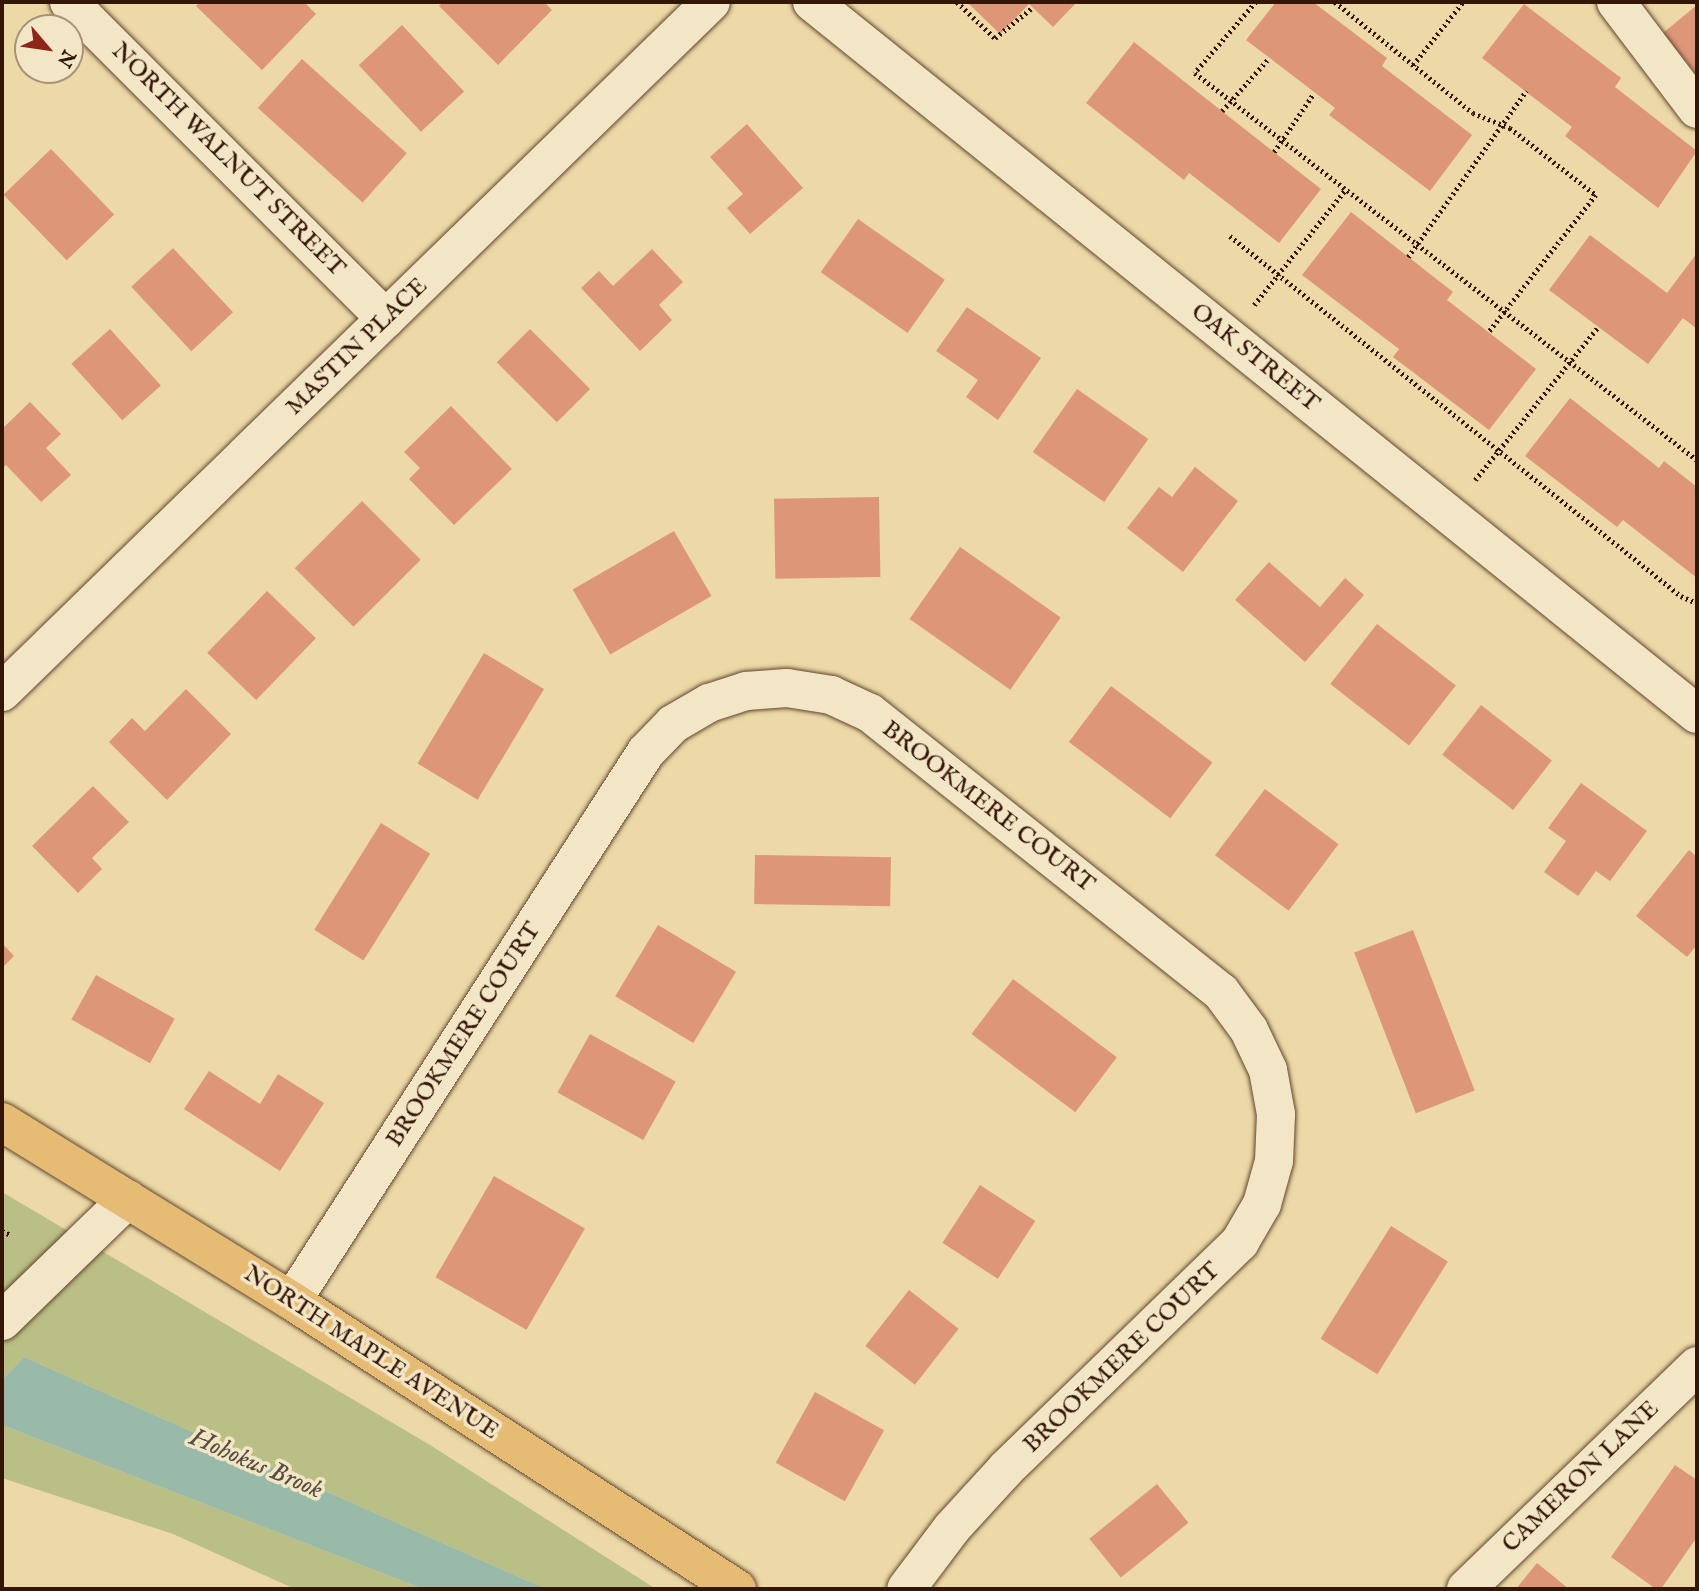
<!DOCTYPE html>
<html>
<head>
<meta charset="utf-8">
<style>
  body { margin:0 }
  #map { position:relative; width:1699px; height:1591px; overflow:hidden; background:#ecd9a7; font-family:"IM FELL English",serif }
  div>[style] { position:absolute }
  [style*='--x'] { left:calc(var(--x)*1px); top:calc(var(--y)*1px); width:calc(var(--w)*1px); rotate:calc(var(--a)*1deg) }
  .green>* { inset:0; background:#b9bf85 }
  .water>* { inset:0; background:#99baa9 }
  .building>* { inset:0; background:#dd9778; transform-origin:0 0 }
  .path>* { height:4.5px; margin-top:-2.25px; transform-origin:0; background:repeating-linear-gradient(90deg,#341607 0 2px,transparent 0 5.5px) }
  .roads { filter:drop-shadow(0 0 2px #62472f) drop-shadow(0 0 2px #62472f) }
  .minor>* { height:38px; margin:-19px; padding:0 19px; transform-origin:19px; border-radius:19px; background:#f3e6c6 }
  .major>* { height:38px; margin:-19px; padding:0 19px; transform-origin:19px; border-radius:19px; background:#e6bc74 }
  span { translate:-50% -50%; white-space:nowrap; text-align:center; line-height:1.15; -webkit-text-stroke:7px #f3e6c6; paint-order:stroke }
  .street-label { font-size:24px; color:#341607 }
  .water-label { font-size:26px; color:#574f40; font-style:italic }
  .frame { position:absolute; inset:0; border:4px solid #341607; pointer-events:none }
  .north { position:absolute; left:14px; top:14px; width:70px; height:70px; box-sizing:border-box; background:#f3e6c6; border:2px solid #a7937a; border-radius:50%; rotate:119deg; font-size:19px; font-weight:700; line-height:28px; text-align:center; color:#341607 }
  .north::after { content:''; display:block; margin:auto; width:24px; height:32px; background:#8f2418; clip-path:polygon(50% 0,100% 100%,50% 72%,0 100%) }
</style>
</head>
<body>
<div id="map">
  <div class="green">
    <i style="clip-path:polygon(2px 1192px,430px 1445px,656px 1589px,546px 1589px,24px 1357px,2px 1380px)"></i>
    <i style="clip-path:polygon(2px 1425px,423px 1589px,295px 1589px,173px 1534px,2px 1478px)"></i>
  </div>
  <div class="water">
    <i style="clip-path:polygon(24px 1357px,546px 1589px,423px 1589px,2px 1425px,2px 1380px)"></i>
  </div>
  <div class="building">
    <i style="clip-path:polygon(200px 2px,304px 2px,316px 14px,262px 70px,196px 6px)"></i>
    <i style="clip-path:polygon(443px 2px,544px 2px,552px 10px,498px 65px,439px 6px)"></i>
    <i style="clip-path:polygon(967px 2px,1077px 2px,1053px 27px,1029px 4px,1000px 34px)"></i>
    <i style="clip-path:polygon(1276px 2px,1313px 2px,1387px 58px,1382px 66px,1472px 135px,1430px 191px,1329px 115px,1335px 108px,1246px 40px)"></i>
    <i style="clip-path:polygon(1524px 4px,1621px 78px,1615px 87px,1697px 151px,1658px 208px,1565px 136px,1572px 127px,1482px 58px)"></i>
    <i style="clip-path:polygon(1697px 5px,1697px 75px,1663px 33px)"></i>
    <i style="left:402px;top:25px;width:91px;height:59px;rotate:47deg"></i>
    <i style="clip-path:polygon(1134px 42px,1321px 189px,1279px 243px,1189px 173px,1184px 180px,1086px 103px)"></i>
    <i style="left:302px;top:59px;width:141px;height:66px;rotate:42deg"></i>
    <i style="clip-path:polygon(747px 124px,803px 188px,750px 234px,727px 208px,743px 194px,710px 157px)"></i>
    <i style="left:51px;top:149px;width:91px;height:66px;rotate:46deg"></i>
    <i style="clip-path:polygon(1351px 212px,1453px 292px,1447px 300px,1536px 369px,1489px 430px,1393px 357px,1399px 349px,1302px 275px)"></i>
    <i style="left:858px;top:219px;width:106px;height:65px;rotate:35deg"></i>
    <i style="clip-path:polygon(1590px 235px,1667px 293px,1697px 253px,1697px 329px,1683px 318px,1648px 364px,1549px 290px)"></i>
    <i style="left:173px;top:248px;width:88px;height:57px;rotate:47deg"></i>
    <i style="clip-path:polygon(652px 249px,683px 282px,659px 305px,672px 320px,640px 351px,581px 288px,599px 271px,613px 286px)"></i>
    <i style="clip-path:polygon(967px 307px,1041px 358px,998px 420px,966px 397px,978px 380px,936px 351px)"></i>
    <i style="left:110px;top:329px;width:76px;height:52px;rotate:48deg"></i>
    <i style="left:530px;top:329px;width:85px;height:47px;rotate:45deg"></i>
    <i style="left:1077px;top:389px;width:87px;height:77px;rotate:35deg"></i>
    <i style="clip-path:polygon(1570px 398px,1659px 468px,1664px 461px,1697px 487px,1697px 578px,1623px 520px,1617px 527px,1525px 456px)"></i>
    <i style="clip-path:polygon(30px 402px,61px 434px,46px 448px,71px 475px,41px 502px,6px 465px,2px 469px,2px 429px)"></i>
    <i style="clip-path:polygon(451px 406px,512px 469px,454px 525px,409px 479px,420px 468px,404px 452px)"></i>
    <i style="clip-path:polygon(1195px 467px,1238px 501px,1183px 572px,1127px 528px,1159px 487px,1172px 497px)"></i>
    <i style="left:879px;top:497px;width:80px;height:105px;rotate:89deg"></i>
    <i style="left:362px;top:501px;width:83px;height:95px;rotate:45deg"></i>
    <i style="left:674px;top:531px;width:75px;height:117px;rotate:60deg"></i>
    <i style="left:960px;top:547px;width:123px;height:88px;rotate:35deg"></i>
    <i style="clip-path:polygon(1269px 562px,1320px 607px,1345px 578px,1364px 595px,1305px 662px,1235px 600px)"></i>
    <i style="left:267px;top:591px;width:68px;height:86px;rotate:44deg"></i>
    <i style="left:1377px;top:624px;width:100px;height:76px;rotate:38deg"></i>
    <i style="left:484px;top:653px;width:70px;height:129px;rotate:31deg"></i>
    <i style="left:1111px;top:686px;width:127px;height:70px;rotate:37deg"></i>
    <i style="clip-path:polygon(186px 689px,231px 734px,167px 800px,109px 742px,132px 718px,145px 731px)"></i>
    <i style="left:1481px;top:705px;width:90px;height:63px;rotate:38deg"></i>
    <i style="clip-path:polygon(1581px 783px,1647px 831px,1610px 881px,1596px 871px,1578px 896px,1544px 872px,1566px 841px,1548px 828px)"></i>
    <i style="clip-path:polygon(93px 786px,129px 822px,92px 858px,102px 869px,78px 893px,32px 846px)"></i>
    <i style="left:1265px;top:789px;width:92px;height:83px;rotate:37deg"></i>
    <i style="left:381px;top:823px;width:58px;height:126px;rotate:32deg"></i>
    <i style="clip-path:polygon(1689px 850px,1697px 857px,1697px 945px,1687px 957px,1636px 916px)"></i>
    <i style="left:755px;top:855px;width:136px;height:49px;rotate:1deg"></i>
    <i style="left:658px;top:925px;width:91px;height:83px;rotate:31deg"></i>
    <i style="left:1413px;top:930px;width:172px;height:63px;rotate:69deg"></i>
    <i style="clip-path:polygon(2px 943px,14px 956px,2px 968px)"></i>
    <i style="left:96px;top:975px;width:90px;height:51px;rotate:29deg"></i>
    <i style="left:1013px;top:979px;width:130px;height:69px;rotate:37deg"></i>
    <i style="left:590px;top:1034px;width:98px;height:67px;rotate:29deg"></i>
    <i style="clip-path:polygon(209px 1071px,260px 1104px,278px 1074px,324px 1103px,280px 1171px,184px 1109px)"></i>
    <i style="left:494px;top:1176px;width:105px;height:117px;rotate:30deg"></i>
    <i style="left:980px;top:1185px;width:66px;height:69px;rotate:33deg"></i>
    <i style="left:1391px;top:1226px;width:67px;height:133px;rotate:32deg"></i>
    <i style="left:909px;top:1290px;width:63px;height:71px;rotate:38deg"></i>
    <i style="left:815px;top:1392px;width:79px;height:81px;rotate:29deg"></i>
    <i style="clip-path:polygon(1675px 1465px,1697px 1480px,1697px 1537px,1661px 1589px,1656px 1589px,1611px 1557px)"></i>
    <i style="left:1157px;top:1484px;width:50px;height:87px;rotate:51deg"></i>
    <i style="clip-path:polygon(1537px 1563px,1569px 1589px,1516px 1589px)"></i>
  </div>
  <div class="path">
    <i style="--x:957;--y:2;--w:52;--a:43.5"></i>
    <i style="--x:995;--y:38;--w:49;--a:-39.2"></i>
    <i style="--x:1256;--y:2;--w:94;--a:130.7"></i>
    <i style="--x:1195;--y:73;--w:634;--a:37.63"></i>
    <i style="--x:1335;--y:2;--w:177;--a:38.8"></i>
    <i style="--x:1473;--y:113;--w:40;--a:22"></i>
    <i style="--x:1510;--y:128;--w:109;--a:37.9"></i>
    <i style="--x:1596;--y:195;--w:174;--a:128"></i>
    <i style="--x:1413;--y:65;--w:80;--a:-51.6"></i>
    <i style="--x:1222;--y:111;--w:71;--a:-48.4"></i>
    <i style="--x:1274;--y:152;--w:71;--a:-55.9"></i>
    <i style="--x:1230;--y:236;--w:577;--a:38.6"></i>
    <i style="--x:1681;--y:596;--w:17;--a:24"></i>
    <i style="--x:1408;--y:257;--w:204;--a:-54.6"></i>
    <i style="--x:1254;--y:305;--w:148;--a:-51.6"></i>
    <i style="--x:1475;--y:480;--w:196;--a:-51.2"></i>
    <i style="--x:2;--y:1231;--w:10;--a:24"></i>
  </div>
  <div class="roads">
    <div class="minor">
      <i style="--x:69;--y:2;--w:448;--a:45"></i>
      <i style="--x:812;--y:2;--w:1136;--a:38.82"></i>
      <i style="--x:1616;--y:2;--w:134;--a:52.9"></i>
      <i style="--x:2;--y:692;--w:989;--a:-44.22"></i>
      <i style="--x:292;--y:1301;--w:653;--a:-57.19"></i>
      <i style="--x:646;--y:752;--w:39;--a:-46"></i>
      <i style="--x:673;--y:724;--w:42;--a:-30.3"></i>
      <i style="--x:709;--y:703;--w:39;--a:-18"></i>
      <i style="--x:746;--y:691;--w:41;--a:-4.2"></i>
      <i style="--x:787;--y:688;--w:45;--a:9"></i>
      <i style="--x:831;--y:695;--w:43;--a:24.8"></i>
      <i style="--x:870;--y:713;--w:448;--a:38.5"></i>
      <i style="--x:1221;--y:992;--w:47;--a:53.6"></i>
      <i style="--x:1249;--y:1030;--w:44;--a:64.6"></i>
      <i style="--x:1268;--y:1070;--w:45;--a:79.7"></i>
      <i style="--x:1276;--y:1114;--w:47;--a:92.4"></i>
      <i style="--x:1274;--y:1161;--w:45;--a:105.6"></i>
      <i style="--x:1262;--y:1204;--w:44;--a:120.1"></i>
      <i style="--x:1240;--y:1242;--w:326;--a:135.9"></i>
      <i style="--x:1006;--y:1469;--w:80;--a:132.5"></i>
      <i style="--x:952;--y:1528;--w:76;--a:127"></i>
      <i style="--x:2;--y:1321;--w:175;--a:-44.1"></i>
      <i style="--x:1466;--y:1589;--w:321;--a:-44"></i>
    </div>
    <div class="major">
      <i style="--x:2;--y:1122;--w:341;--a:31.7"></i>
      <i style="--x:292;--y:1301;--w:530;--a:32.91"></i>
    </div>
  </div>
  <div class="street-label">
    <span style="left:228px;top:160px;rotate:45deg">NORTH WALNUT STREET</span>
    <span style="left:357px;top:347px;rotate:-44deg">MASTIN PLACE</span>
    <span style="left:1255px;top:358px;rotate:39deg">OAK STREET</span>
    <span style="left:988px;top:807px;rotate:38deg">BROOKMERE COURT</span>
    <span style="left:464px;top:1035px;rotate:-57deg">BROOKMERE COURT</span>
    <span style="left:371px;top:1353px;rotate:33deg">NORTH MAPLE AVENUE</span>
    <span style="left:1122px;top:1358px;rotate:-44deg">BROOKMERE COURT</span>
    <span style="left:1581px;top:1477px;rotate:-44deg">CAMERON LANE</span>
  </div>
  <div class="water-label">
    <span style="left:256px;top:1464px;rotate:23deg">Hohokus Brook</span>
  </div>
  <div class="frame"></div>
  <div class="north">N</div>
</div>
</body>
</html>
